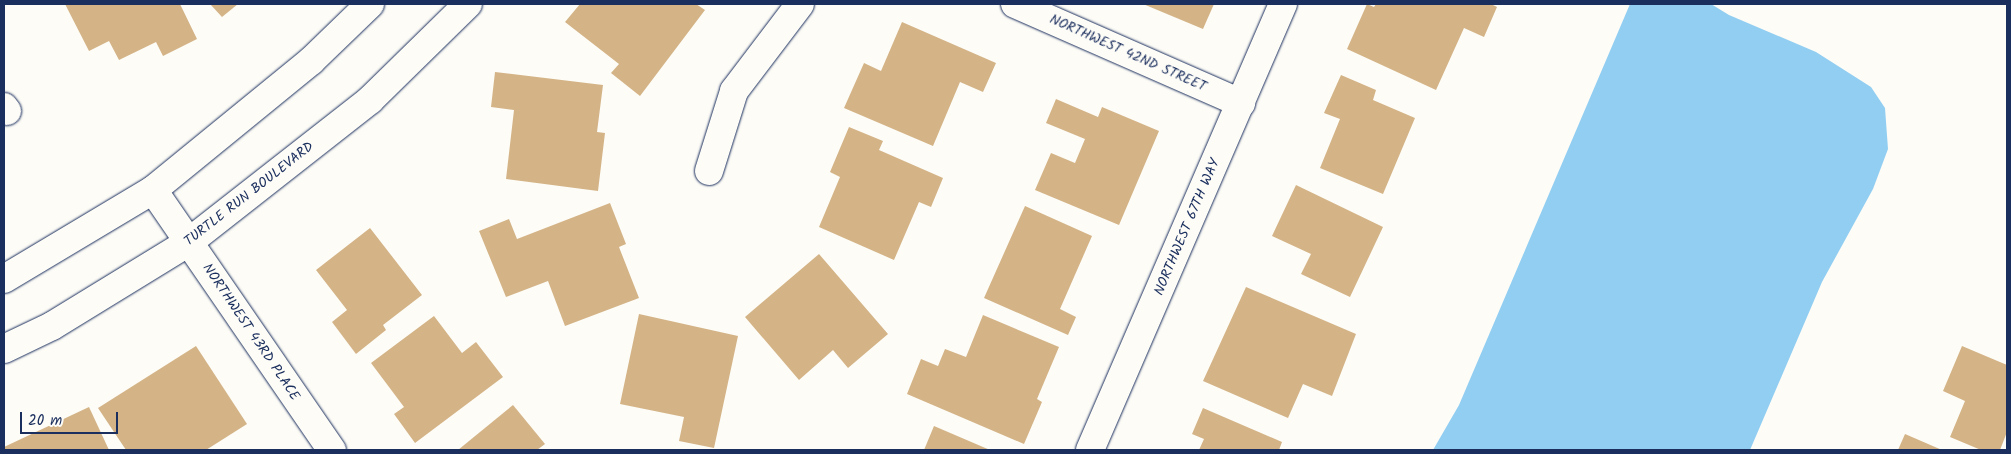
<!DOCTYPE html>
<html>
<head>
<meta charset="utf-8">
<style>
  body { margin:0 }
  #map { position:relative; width:2011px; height:454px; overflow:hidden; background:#fdfcf7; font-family:Kalam,sans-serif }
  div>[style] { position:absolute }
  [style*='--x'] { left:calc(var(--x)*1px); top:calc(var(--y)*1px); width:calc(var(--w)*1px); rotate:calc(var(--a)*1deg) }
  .water>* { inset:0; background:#92cef2 }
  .building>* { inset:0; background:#d4b487 }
  .roads { filter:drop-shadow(0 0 1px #1b2f5e) drop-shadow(0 0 1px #1b2f5e) }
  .minor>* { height:28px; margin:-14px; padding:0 14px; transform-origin:14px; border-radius:14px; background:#fdfcf7 }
  .tertiary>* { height:28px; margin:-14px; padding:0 14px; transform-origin:14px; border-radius:14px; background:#fdfcf7 }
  span { translate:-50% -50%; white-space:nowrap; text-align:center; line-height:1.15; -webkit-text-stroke:4px #fdfcf7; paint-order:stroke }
  .street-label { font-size:14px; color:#1b2f5e }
  .frame { position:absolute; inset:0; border:5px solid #1b2f5e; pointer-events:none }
  .scale { position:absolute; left:20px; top:412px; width:98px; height:22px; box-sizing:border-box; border:2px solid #1b2f5e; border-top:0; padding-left:6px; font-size:15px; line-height:18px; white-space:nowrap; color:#1b2f5e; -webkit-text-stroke:4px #fdfcf7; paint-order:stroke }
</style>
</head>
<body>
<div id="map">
  <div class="water">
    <i style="clip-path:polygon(1630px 4px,1711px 4px,1729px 15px,1816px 52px,1871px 87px,1885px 108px,1888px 149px,1873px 189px,1822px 282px,1750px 450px,1433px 450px,1459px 405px)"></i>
  </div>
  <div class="building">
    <i style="clip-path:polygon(65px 4px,180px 4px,197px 39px,163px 56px,156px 42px,119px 60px,109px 41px,89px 51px)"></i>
    <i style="clip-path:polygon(210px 4px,238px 4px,222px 17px)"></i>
    <i style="clip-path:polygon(580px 4px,696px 4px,705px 10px,640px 96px,611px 73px,619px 64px,565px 22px)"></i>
    <i style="clip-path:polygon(1143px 4px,1214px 4px,1203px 29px)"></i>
    <i style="clip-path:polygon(1367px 4px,1374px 7px,1376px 4px,1491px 4px,1497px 7px,1484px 37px,1464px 28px,1436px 90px,1347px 49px)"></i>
    <i style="clip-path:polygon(902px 22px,996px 63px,983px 92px,960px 82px,933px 146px,844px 108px,864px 63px,881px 71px)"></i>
    <i style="clip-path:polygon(495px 72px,603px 85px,597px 132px,605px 133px,598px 191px,506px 179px,514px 110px,491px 107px)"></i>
    <i style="clip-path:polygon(1341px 75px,1376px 90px,1373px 100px,1415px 118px,1383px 194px,1320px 168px,1340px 119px,1324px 113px)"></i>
    <i style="clip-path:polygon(1056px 99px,1098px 117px,1102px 107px,1159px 131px,1119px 225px,1035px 190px,1051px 153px,1075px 163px,1085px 139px,1046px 123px)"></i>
    <i style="clip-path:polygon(849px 127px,883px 141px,879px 150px,943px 178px,931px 207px,919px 202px,894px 260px,819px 227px,840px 177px,830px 172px)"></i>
    <i style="clip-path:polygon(1296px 185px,1383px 227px,1350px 297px,1301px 274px,1311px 254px,1272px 236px)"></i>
    <i style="clip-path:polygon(610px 203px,626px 244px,619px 247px,639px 298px,565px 326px,548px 281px,506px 297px,479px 231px,509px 219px,517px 239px)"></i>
    <i style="clip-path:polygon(1025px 206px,1092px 236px,1060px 309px,1076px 317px,1068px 335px,984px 298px)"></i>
    <i style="clip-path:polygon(370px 228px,422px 295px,383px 325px,386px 330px,356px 354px,332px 322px,347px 310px,316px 270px)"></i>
    <i style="clip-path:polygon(819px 254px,888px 334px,848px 368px,833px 350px,799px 380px,745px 317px)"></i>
    <i style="clip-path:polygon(1246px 287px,1356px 334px,1332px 396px,1303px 384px,1288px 418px,1203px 381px)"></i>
    <i style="clip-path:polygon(639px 314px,738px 336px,714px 448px,679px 441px,684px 417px,620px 404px)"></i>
    <i style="clip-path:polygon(983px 315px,1059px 347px,1037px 399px,1042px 402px,1024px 444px,907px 394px,921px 359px,938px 366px,945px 349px,966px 357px)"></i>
    <i style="clip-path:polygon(434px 316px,462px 353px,476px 342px,503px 377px,415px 443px,394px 414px,404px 407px,371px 363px)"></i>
    <i style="clip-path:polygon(196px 346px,247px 424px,206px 450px,126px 450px,98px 408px)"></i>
    <i style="clip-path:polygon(1962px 346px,2007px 365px,2007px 432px,2000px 450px,1981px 450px,1950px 437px,1965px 401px,1943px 391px)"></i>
    <i style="clip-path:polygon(513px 405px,545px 444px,537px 450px,458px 450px)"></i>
    <i style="clip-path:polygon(89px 407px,109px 450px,4px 450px,4px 447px)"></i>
    <i style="clip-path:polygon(1203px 408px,1282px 442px,1279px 450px,1199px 450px,1204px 439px,1192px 434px)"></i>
    <i style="clip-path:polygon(934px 426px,990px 450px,924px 450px)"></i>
    <i style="clip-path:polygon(1905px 434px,1942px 450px,1898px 450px)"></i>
  </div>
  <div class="roads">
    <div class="minor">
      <i style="--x:1015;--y:4;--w:247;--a:23.7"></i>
      <i style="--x:4;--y:107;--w:5;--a:53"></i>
      <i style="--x:709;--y:171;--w:84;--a:-72.6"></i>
      <i style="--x:734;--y:91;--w:109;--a:-52.8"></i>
      <i style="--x:153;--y:190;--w:316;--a:55.5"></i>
      <i style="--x:1090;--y:450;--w:486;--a:-66.6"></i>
    </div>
    <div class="tertiary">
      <i style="--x:4;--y:279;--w:174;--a:-30.9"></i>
      <i style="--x:153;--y:190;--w:204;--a:-39.2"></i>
      <i style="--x:311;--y:61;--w:82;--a:-44"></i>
      <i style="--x:4;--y:349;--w:53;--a:-25.6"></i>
      <i style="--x:52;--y:326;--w:161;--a:-31.5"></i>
      <i style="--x:189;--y:242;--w:230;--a:-38.1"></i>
      <i style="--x:370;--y:100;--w:137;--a:-44.4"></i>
    </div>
  </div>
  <div class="street-label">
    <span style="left:1128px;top:53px;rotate:24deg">NORTHWEST 42ND STREET</span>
    <span style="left:249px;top:194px;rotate:-38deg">TURTLE RUN BOULEVARD</span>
    <span style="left:1187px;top:227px;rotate:-67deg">NORTHWEST 67TH WAY</span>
    <span style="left:251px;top:332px;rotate:56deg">NORTHWEST 43RD PLACE</span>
  </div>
  <div class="frame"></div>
  <div class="scale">20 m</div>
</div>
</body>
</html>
